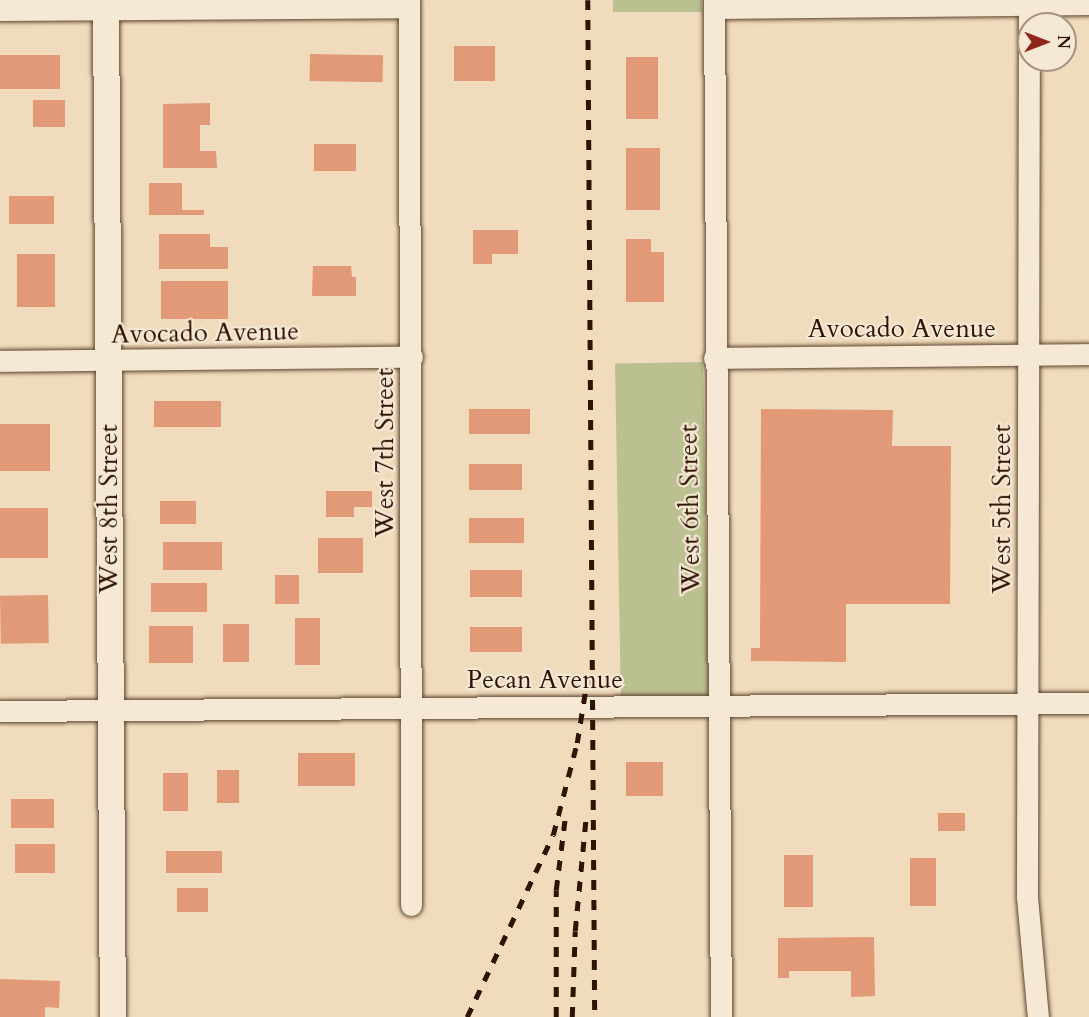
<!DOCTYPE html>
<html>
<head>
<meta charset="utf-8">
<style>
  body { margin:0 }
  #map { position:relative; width:1089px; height:1017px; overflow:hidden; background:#f0dcbd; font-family:Cardo,serif }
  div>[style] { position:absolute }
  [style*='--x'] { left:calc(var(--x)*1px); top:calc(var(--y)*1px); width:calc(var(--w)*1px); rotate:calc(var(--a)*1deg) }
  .green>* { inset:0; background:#bbc090; transform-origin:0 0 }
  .building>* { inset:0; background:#e19977; transform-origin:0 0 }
  .roads { filter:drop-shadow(0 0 2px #5f442f) drop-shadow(0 0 2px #5f442f) }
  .minor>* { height:21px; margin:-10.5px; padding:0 10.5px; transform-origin:10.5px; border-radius:10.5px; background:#f5e8d4 }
  .tertiary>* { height:26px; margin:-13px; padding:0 13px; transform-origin:13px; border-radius:13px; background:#f5e8d4 }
  .rail>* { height:4.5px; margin-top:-2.25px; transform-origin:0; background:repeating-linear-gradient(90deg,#2f1200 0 10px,transparent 0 20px) }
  span { translate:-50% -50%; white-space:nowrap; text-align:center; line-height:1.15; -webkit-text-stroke:4.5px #f5e8d4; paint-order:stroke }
  .street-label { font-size:26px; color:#2f1200 }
  .north { position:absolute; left:1017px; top:12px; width:60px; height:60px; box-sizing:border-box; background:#f5e8d4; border:2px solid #a6927f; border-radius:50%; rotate:90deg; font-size:16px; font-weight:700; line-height:24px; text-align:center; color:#2f1200 }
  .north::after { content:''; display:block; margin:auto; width:21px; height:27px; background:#8f2418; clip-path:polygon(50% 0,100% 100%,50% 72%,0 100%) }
</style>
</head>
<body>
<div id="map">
  <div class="green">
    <i style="left:613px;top:0;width:89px;height:12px"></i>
    <i style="left:703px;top:362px;width:335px;height:88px;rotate:89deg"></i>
  </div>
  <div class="building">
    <i style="left:454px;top:46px;width:41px;height:35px"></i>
    <i style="left:310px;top:54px;width:73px;height:27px;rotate:1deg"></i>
    <i style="left:0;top:55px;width:60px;height:34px"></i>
    <i style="left:626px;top:57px;width:32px;height:62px"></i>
    <i style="left:33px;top:100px;width:32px;height:27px"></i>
    <i style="clip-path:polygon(210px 103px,210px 125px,200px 125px,200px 151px,216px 151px,217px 168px,163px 168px,163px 104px)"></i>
    <i style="left:314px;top:144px;width:42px;height:27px"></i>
    <i style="left:626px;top:148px;width:34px;height:62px"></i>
    <i style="clip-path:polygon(149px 183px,182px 183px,182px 210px,204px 210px,204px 215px,149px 215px)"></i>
    <i style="left:9px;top:196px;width:45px;height:28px"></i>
    <i style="clip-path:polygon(473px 230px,518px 230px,518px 254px,492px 254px,492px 264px,473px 264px)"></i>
    <i style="clip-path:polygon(159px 234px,210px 234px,210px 247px,228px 247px,228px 269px,159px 269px)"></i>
    <i style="clip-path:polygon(626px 239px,651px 239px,651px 252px,664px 252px,664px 302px,626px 302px)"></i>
    <i style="left:17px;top:254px;width:38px;height:53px"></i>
    <i style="clip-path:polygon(313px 266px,351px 266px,352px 277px,356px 277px,356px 296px,312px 296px)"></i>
    <i style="left:161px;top:281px;width:67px;height:38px"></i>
    <i style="left:154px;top:401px;width:67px;height:26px"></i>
    <i style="left:469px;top:409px;width:61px;height:25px"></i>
    <i style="clip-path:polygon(761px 409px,893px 410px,892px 446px,951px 446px,950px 604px,846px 604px,846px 662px,751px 661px,751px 648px,760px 648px)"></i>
    <i style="left:0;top:424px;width:50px;height:47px"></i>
    <i style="left:469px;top:464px;width:53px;height:26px"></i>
    <i style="clip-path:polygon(326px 491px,372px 491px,372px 507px,354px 507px,354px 517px,326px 517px)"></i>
    <i style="left:160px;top:501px;width:36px;height:23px"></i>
    <i style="left:0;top:508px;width:48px;height:50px"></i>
    <i style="left:469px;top:518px;width:55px;height:25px"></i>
    <i style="left:318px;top:538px;width:45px;height:35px"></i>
    <i style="left:163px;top:542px;width:59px;height:28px"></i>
    <i style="left:470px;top:570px;width:52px;height:27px"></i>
    <i style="left:275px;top:575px;width:24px;height:29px"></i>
    <i style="left:151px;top:583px;width:56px;height:29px"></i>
    <i style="left:48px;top:595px;width:48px;height:48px;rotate:89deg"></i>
    <i style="left:295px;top:618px;width:25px;height:47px"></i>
    <i style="left:223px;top:624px;width:26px;height:38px"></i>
    <i style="left:149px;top:626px;width:44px;height:37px"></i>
    <i style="left:470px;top:627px;width:52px;height:25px"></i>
    <i style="left:298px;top:753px;width:57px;height:33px"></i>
    <i style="left:626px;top:762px;width:37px;height:34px"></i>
    <i style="left:217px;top:770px;width:22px;height:33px"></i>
    <i style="left:163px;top:773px;width:25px;height:38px"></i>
    <i style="left:11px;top:799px;width:43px;height:29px"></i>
    <i style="left:938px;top:813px;width:27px;height:18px"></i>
    <i style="left:15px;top:844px;width:40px;height:29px"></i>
    <i style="left:166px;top:851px;width:56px;height:22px"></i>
    <i style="left:784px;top:855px;width:29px;height:52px"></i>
    <i style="left:910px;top:858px;width:26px;height:48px"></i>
    <i style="left:177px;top:888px;width:31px;height:24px"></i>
    <i style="clip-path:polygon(874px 937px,875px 996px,851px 997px,851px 971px,789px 971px,789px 978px,778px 978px,778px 938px)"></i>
    <i style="clip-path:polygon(0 979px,60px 981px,59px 1008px,45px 1007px,45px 1017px,0 1017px)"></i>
  </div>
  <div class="roads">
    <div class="minor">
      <i style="--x:409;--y:0;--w:905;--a:89.87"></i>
      <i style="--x:714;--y:0;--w:1017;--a:89.61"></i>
      <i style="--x:1029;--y:0;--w:897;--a:90.13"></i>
      <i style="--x:1027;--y:897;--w:121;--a:84.8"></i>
      <i style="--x:714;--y:8;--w:375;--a:-0.6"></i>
      <i style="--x:0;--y:10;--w:409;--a:-0.4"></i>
      <i style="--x:714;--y:358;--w:375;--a:-0.6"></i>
      <i style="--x:0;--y:361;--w:412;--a:-0.6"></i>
      <i style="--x:0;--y:711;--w:1089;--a:-0.42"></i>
    </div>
    <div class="tertiary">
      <i style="--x:106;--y:0;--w:1017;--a:89.61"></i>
    </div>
  </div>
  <div class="rail">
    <i style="--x:588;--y:0;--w:1017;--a:89.61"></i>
    <i style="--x:467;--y:1017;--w:201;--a:-64.7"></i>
    <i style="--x:553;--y:835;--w:95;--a:-75.4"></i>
    <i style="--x:577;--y:743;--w:51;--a:-80.9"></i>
    <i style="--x:556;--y:1017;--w:127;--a:-90"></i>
    <i style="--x:556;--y:890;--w:73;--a:-82.9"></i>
    <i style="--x:572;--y:1017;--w:86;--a:-88"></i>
    <i style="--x:575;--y:931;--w:115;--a:-84.5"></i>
  </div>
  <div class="street-label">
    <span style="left:902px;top:329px">Avocado Avenue</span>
    <span style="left:205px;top:333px;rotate:-1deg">Avocado Avenue</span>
    <span style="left:385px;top:453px;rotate:-90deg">West 7th Street</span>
    <span style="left:109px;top:509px;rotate:-90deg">West 8th Street</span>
    <span style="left:690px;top:509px;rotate:-91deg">West 6th Street</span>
    <span style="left:1002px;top:509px;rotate:-90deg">West 5th Street</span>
    <span style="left:545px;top:680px">Pecan Avenue</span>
  </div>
  <div class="north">N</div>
</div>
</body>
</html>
